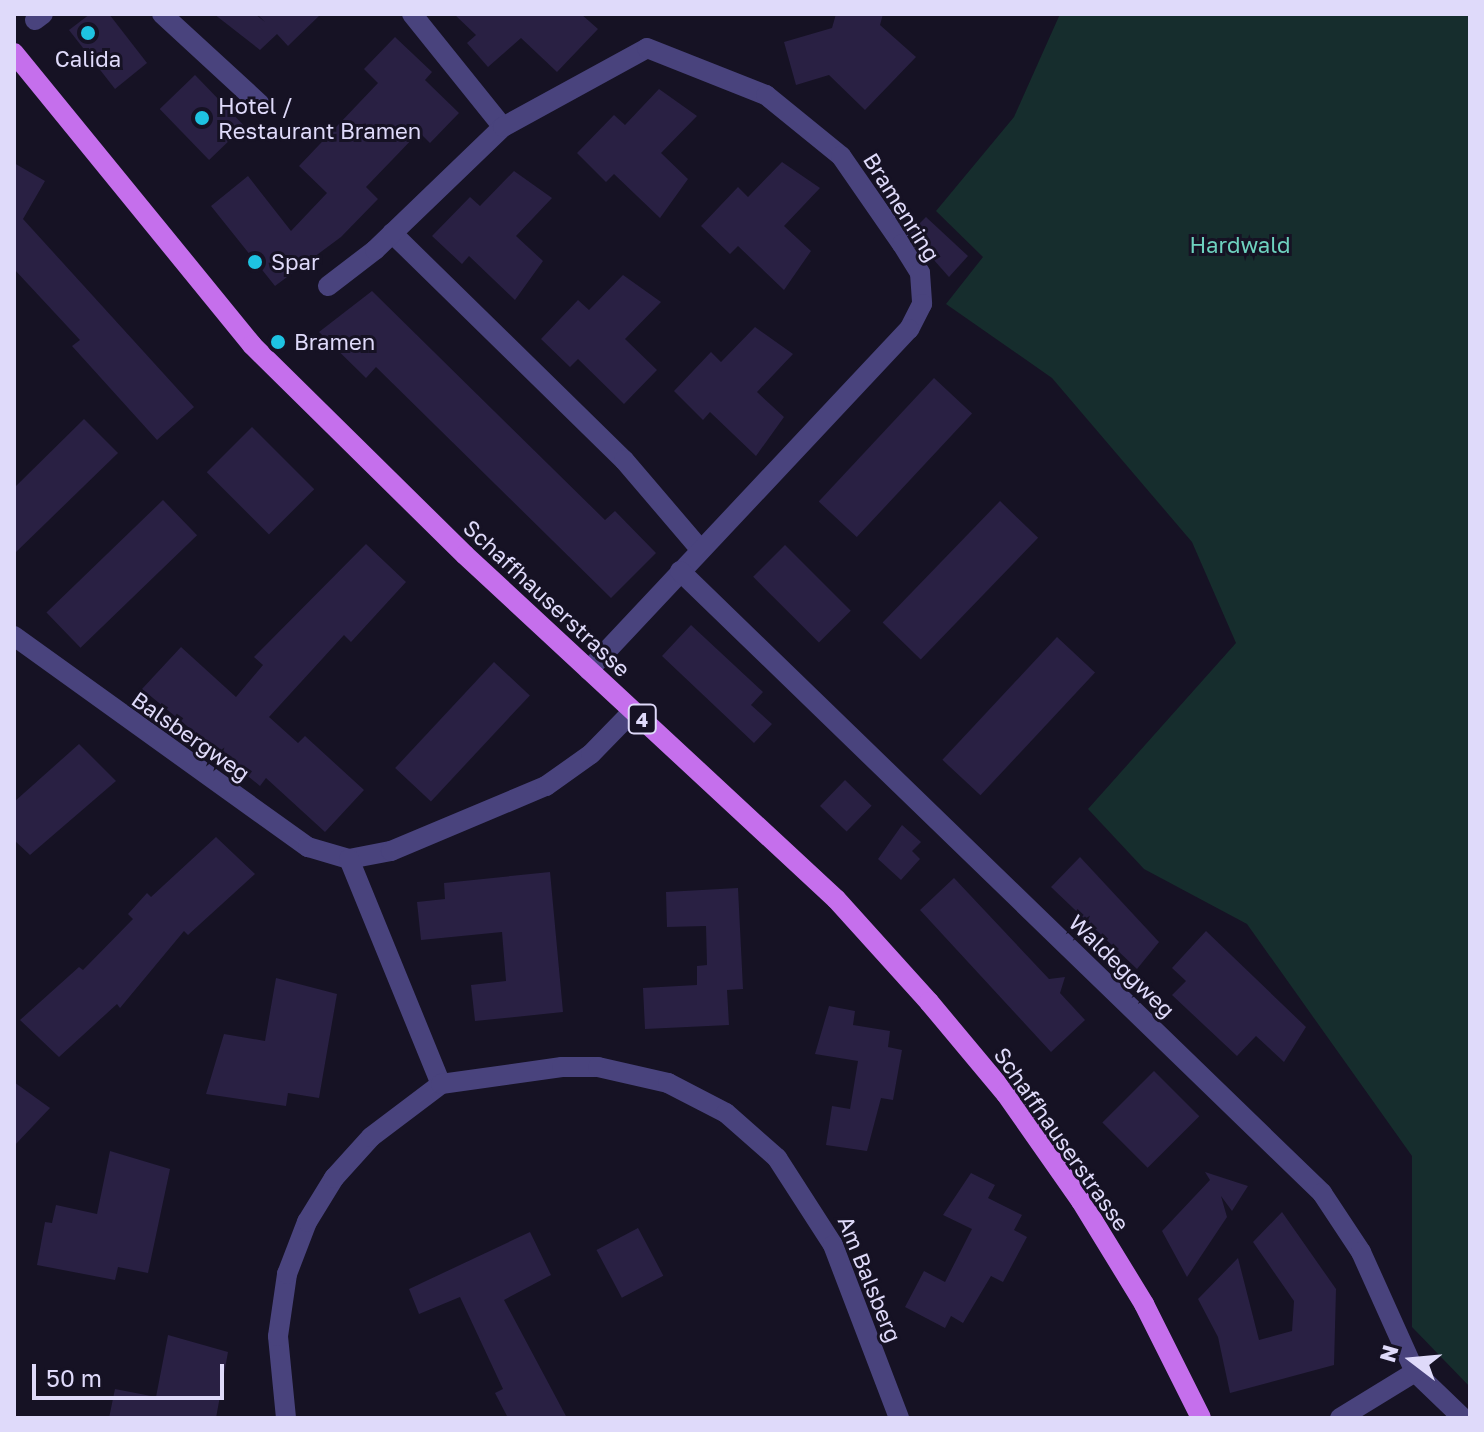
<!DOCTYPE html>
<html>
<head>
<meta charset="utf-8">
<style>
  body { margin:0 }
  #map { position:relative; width:1484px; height:1432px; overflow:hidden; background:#161224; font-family:"Golos Text",sans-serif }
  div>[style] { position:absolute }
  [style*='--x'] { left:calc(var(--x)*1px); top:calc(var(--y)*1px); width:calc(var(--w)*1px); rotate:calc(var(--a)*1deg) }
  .green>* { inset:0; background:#162d2d }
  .building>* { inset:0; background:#292043; transform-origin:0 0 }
  .minor>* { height:20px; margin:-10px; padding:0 10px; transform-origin:10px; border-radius:10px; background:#49437d }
  .major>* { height:20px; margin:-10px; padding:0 10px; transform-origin:10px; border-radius:10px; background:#c56fec }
  .dots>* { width:22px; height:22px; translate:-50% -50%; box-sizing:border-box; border:4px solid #161224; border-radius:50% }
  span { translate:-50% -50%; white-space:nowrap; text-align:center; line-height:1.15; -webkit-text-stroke:6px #161224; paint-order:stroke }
  .shield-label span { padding:2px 6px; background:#161224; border:2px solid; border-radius:6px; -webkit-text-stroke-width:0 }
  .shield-label { font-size:20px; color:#dfdafa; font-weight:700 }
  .poi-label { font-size:22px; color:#dfdafa }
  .left { translate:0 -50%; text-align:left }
  .street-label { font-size:22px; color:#dfdafa }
  .park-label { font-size:22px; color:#6ed2bf }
  .frame { position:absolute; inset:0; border:16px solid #dfdafa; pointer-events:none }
  .north { position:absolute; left:1372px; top:1320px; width:80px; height:80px; -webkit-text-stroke:6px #161224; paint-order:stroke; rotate:286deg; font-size:22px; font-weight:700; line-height:32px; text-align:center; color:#dfdafa }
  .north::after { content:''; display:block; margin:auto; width:28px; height:36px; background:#dfdafa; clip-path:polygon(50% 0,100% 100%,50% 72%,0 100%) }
  .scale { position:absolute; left:32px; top:1364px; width:192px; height:36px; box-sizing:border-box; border:4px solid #dfdafa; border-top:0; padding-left:10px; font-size:24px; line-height:28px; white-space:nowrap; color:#dfdafa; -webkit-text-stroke:6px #161224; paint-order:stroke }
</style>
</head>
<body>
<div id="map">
  <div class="green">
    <i style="clip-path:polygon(1060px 14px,1470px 14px,1470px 1387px,1412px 1327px,1412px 1156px,1247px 924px,1144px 869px,1088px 809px,1236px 643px,1192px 542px,1052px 378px,946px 304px,983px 257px,936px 211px,1014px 117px)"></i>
  </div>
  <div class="building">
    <i style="clip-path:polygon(90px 14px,109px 14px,147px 63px,115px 89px,69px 30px)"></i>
    <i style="clip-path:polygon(214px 14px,255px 14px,265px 22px,257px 14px,321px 14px,288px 46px,277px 34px,260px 50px)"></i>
    <i style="clip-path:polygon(454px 14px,581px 14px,598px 29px,557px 72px,521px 38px,488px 67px,467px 43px,476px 35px)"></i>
    <i style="clip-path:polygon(836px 14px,883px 14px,880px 25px,916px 57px,865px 110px,829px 75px,796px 85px,784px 42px,832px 28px)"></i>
    <i style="clip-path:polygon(395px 37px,432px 72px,425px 80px,459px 113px,430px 143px,419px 132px,366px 187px,378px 199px,341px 237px,275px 286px,211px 206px,248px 176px,291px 231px,327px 193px,299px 166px,378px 83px,364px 69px)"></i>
    <i style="left:195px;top:75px;width:71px;height:49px;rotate:46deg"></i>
    <i style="clip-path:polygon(659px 89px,697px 116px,661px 153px,688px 179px,660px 218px,614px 174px,606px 182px,577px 153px,614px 115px,625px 125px)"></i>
    <i style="clip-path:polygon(782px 162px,820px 188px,784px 226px,811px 251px,784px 290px,738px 246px,730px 254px,701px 226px,738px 187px,748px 197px)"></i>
    <i style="clip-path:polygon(14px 163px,45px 181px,23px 219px,194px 407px,157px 440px,72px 346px,80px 340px,14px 269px)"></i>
    <i style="clip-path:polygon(514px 171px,552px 198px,516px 236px,543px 261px,515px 300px,469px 256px,462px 264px,432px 236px,470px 197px,480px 206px)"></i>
    <i style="clip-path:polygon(926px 217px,968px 256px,949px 277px,910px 233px)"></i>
    <i style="clip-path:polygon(623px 275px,661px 302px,625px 339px,657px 370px,624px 404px,578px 359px,570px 367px,541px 339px,578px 300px,589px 310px)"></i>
    <i style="clip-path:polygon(372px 291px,605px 520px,615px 511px,656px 553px,611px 598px,376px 367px,366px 378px,319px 332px)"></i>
    <i style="clip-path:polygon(755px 327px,793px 354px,757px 392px,784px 417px,756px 456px,710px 412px,703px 420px,674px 391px,711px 352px,721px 362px)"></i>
    <i style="left:934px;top:378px;width:52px;height:169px;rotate:43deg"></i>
    <i style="clip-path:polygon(84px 419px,118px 453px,14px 554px,14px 488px)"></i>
    <i style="left:252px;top:427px;width:88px;height:64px;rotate:45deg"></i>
    <i style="left:163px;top:500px;width:49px;height:162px;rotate:46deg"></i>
    <i style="left:1000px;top:501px;width:53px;height:169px;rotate:44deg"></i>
    <i style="clip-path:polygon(366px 544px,406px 582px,351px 642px,344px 635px,269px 717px,298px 743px,305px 736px,364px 790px,325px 832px,266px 778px,260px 786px,142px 689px,181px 647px,236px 697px,263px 665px,254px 657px)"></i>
    <i style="left:785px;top:545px;width:93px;height:45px;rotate:45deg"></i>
    <i style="clip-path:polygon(691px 625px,763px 692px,751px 705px,772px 724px,754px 743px,662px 656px)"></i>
    <i style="left:1057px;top:637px;width:52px;height:168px;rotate:43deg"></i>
    <i style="left:494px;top:662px;width:49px;height:145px;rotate:43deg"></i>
    <i style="clip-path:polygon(79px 744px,116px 781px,30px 855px,14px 840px,14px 802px)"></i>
    <i style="left:845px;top:780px;width:37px;height:36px;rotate:44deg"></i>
    <i style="clip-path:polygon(902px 825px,921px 842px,912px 851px,920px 859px,901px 880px,878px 859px)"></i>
    <i style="clip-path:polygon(216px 837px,255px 874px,188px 935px,184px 931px,120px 1008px,117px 1004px,59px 1057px,20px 1020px,79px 967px,83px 970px,133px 919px,128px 914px,147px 893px,151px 897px)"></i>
    <i style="clip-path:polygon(1080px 857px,1159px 942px,1137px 969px,1051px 887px)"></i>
    <i style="clip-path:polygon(550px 872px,563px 1012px,475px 1021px,471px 985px,506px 981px,502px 932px,421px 940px,417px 902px,445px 899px,444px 883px)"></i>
    <i style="clip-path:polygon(954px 878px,1049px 979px,1065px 977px,1060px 993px,1085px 1020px,1051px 1052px,920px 910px)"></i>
    <i style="clip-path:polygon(738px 888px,743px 989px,727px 990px,729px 1025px,645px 1029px,643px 988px,697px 985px,697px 966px,707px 965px,706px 926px,667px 927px,666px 892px)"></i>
    <i style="clip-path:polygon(1206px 931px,1306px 1027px,1284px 1062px,1256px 1036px,1237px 1056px,1172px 995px,1186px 981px,1172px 968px)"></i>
    <i style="clip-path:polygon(276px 978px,337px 994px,319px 1098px,288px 1093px,286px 1106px,206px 1094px,224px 1034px,265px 1041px)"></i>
    <i style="clip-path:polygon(829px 1006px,855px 1011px,853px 1025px,890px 1031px,888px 1047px,902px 1050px,893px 1100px,881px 1098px,867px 1151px,826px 1145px,832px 1106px,850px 1109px,858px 1061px,815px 1054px)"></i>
    <i style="left:1154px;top:1071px;width:64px;height:73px;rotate:45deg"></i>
    <i style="clip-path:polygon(14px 1082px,50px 1108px,14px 1146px)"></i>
    <i style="clip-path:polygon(110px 1151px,170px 1169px,148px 1273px,118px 1267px,115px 1280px,37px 1265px,45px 1222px,52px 1223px,56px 1205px,97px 1214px)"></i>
    <i style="clip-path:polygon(1205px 1172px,1248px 1186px,1232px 1211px,1221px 1196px,1227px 1217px,1187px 1277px,1162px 1231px,1210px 1180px)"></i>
    <i style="clip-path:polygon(971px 1173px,995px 1185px,988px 1198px,1022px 1215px,1014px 1230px,1027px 1237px,1003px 1282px,991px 1276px,963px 1323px,951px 1316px,945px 1328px,905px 1307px,924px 1271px,945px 1282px,972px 1229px,943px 1215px)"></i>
    <i style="clip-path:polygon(1282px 1212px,1336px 1289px,1334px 1365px,1230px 1393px,1218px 1337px,1198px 1299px,1238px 1258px,1259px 1340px,1292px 1331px,1294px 1301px,1253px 1242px)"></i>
    <i style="left:638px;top:1228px;width:54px;height:47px;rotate:62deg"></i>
    <i style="clip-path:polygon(530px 1232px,551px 1275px,504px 1300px,567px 1418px,508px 1418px,495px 1393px,503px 1389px,460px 1297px,419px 1314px,409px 1289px)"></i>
    <i style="clip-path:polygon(168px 1335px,228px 1352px,216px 1418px,109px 1418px,115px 1389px,156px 1397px)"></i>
  </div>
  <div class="minor">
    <i style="--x:162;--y:14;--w:133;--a:42.6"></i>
    <i style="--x:412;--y:14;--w:145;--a:51.2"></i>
    <i style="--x:35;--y:20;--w:10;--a:-37"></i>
    <i style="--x:392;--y:233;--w:325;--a:44.4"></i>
    <i style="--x:624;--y:460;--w:118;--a:49.5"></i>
    <i style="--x:328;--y:286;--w:59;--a:-37.5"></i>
    <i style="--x:375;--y:250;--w:178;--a:-43.9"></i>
    <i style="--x:503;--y:127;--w:164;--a:-28.7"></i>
    <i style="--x:647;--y:48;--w:128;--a:21.6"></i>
    <i style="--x:766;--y:95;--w:97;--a:39.1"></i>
    <i style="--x:841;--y:156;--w:107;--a:55.3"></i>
    <i style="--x:902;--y:244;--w:34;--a:58"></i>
    <i style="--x:920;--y:273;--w:31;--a:86"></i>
    <i style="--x:922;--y:304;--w:28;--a:117"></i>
    <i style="--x:909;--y:329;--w:468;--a:133.2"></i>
    <i style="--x:680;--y:571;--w:894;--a:44.09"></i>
    <i style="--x:1322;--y:1193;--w:71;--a:56.5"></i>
    <i style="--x:1361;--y:1252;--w:132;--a:65.8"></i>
    <i style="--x:1415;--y:1372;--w:66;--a:43.8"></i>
    <i style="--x:14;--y:636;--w:362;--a:35.7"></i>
    <i style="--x:308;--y:847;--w:43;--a:16.3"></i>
    <i style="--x:349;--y:859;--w:43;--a:-10.8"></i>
    <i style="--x:391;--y:851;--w:168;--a:-22.8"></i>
    <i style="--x:546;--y:786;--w:55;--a:-35.4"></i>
    <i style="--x:591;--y:754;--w:60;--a:-45.7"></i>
    <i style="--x:349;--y:859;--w:243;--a:67.8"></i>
    <i style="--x:286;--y:1418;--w:82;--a:-95.6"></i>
    <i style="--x:278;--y:1336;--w:63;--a:-81.7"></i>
    <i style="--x:287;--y:1274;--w:56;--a:-69"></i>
    <i style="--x:307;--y:1222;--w:52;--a:-58.5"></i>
    <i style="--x:334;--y:1178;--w:55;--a:-47.9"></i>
    <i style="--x:371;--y:1137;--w:88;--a:-37.1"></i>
    <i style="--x:441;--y:1084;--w:122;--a:-8"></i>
    <i style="--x:562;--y:1067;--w:36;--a:0"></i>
    <i style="--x:598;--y:1067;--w:72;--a:12.9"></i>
    <i style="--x:668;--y:1083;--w:65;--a:27.3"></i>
    <i style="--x:726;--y:1113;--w:68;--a:41.4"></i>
    <i style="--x:777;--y:1158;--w:103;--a:57.2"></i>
    <i style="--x:833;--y:1245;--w:185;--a:69.1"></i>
    <i style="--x:1340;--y:1418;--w:88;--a:-31.5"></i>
  </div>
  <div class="major">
    <i style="--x:14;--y:53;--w:377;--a:50.8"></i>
    <i style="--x:252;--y:345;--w:299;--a:44.6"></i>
    <i style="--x:465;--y:555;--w:506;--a:42.84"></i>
    <i style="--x:836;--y:899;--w:139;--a:47.9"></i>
    <i style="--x:929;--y:1002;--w:120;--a:50.1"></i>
    <i style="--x:1006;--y:1094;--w:131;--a:55"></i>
    <i style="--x:1081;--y:1201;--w:121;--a:58.5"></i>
    <i style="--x:1144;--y:1304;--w:127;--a:63.4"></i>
  </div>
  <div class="dots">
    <i style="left:88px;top:33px;background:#1ec3e2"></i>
    <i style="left:202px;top:118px;background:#1ec3e2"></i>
    <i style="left:255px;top:262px;background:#1ec3e2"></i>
    <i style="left:278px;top:342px;background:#1ec3e2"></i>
  </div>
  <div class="shield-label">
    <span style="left:642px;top:719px">4</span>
  </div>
  <div class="poi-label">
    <span style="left:88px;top:59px">Calida</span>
    <span class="left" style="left:218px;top:118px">Hotel /<br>Restaurant Bramen</span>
    <span class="left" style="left:271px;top:262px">Spar</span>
    <span class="left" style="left:294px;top:342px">Bramen</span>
  </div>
  <div class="street-label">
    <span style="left:902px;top:207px;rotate:58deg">Bramenring</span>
    <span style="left:547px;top:598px;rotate:43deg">Schaffhauserstrasse</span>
    <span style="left:191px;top:736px;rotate:35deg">Balsbergweg</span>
    <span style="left:1122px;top:966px;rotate:44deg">Waldeggweg</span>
    <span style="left:1062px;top:1139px;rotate:55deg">Schaffhauserstrasse</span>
    <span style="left:870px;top:1279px;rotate:68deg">Am Balsberg</span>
  </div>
  <div class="park-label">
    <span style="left:1240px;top:245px">Hardwald</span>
  </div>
  <div class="frame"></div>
  <div class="north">N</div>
  <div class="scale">50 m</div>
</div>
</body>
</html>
